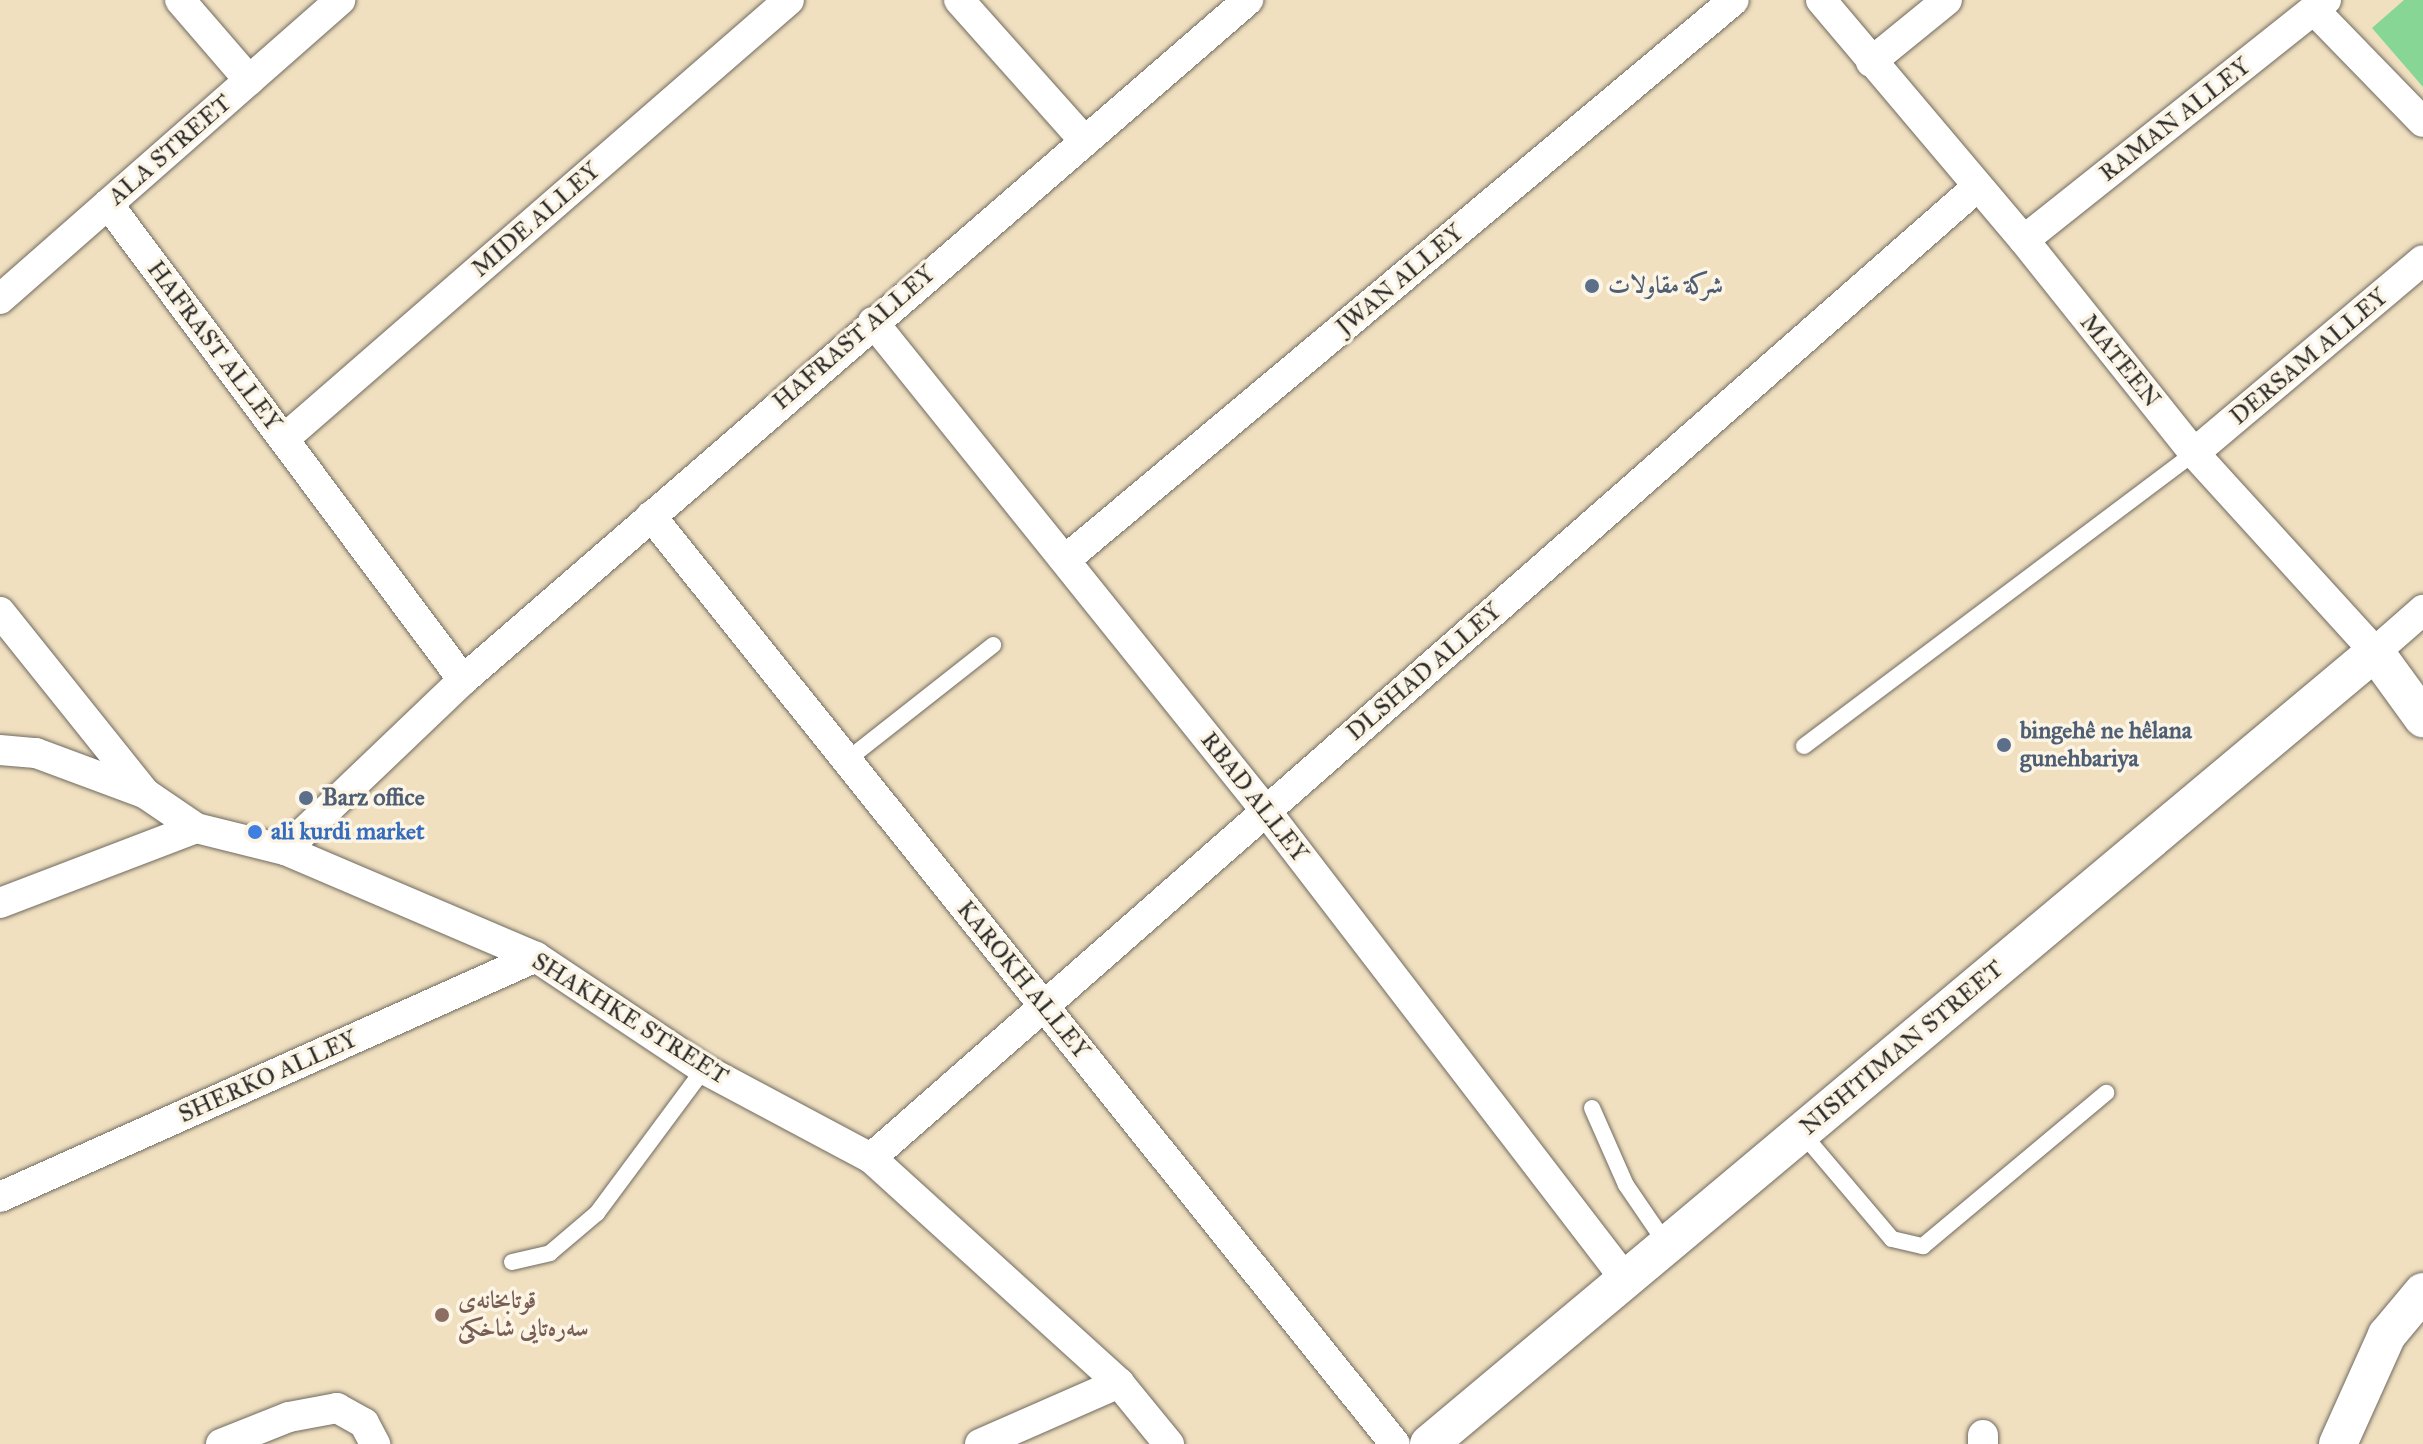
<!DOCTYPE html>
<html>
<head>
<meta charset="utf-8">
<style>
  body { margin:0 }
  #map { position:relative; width:2423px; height:1444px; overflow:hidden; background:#f0e0c0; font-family:"IM FELL Great Primer",Amiri,serif }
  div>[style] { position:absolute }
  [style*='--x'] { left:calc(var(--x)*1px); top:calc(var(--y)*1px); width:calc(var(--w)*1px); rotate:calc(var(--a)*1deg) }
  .green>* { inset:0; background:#87d696 }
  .roads { filter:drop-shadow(0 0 2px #706a5f) drop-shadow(0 0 2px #706a5f) }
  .service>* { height:16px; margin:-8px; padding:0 8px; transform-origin:8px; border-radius:8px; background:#fff }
  .minor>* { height:30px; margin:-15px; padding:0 15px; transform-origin:15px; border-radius:15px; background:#fff }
  .tertiary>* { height:38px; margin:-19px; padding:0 19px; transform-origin:19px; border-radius:19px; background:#fff }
  .dots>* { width:22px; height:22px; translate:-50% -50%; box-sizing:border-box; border:4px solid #fcf5e5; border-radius:50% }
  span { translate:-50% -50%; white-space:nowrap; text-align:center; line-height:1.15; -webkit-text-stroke:7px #fcf5e5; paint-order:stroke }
  .street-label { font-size:24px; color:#2b2b2b }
  .service-label { font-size:24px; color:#4e5e75; font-weight:700 }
  .left { translate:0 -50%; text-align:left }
  .shop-label { font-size:24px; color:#366cbe; font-weight:700 }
  .education-label { font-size:24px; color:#785e54; font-weight:700 }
</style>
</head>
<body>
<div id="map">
  <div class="green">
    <i style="clip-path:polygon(2404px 0,2423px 0,2423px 87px,2372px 28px)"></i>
  </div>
  <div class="roads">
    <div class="service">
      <i style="--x:1804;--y:746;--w:488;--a:-36.9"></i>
      <i style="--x:847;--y:760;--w:186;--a:-38.2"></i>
      <i style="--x:1592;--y:1108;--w:84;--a:66.2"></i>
      <i style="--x:1626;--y:1185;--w:73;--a:55.7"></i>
      <i style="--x:1802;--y:1133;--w:139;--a:49.7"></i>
      <i style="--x:1892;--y:1239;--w:32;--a:13"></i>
      <i style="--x:1923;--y:1246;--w:239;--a:-39.9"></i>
      <i style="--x:512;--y:1262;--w:39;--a:-13"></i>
      <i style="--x:550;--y:1253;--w:62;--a:-40.4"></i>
      <i style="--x:597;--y:1213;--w:179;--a:-53.4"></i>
    </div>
    <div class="minor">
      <i style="--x:180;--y:0;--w:106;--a:49.2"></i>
      <i style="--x:959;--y:0;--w:186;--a:48.3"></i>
      <i style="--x:1821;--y:0;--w:314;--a:49.8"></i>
      <i style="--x:2024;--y:240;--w:273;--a:51.4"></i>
      <i style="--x:2194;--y:453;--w:269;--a:47.7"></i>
      <i style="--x:2375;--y:652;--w:64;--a:-41.2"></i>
      <i style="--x:2314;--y:10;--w:156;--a:45.8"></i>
      <i style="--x:1871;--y:62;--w:98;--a:-39.2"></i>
      <i style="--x:108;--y:204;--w:594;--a:53.28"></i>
      <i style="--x:2024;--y:240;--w:386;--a:-38.5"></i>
      <i style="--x:0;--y:299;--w:453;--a:-41.3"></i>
      <i style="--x:873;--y:322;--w:627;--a:51.21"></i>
      <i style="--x:1266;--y:811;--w:591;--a:52.49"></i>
      <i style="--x:284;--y:439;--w:669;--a:-41"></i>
      <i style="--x:2194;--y:453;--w:299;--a:-40.1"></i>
      <i style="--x:651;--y:516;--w:1189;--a:51.28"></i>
      <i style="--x:1065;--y:560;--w:872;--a:-39.93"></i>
      <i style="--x:0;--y:612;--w:233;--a:51.3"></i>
      <i style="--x:0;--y:750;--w:36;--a:5"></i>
      <i style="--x:36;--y:753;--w:117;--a:20.4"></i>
      <i style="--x:146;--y:794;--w:60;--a:34.2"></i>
      <i style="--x:196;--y:828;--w:92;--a:13.9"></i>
      <i style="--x:285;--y:850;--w:273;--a:23.1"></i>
      <i style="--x:536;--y:957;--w:202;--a:33.7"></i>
      <i style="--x:704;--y:1069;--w:189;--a:28.1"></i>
      <i style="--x:871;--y:1158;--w:335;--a:42.2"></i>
      <i style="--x:1119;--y:1383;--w:79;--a:50.7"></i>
      <i style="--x:285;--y:850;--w:246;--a:-43.7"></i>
      <i style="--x:463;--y:680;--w:1039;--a:-40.9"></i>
      <i style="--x:0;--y:903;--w:210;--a:-20.9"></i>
      <i style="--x:871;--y:1158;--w:1473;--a:-41.28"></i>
      <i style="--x:0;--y:1197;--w:587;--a:-24.12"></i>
      <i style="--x:221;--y:1444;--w:73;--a:-21.7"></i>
      <i style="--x:289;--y:1417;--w:49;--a:-10.6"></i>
      <i style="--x:337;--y:1408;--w:31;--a:29"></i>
      <i style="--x:364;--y:1423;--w:24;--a:62"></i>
      <i style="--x:980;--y:1444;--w:152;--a:-23.7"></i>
      <i style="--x:1983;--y:1444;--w:9;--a:-90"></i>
    </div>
    <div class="tertiary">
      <i style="--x:1429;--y:1444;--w:1234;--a:-39.94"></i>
      <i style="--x:2375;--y:652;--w:82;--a:54"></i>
      <i style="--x:2338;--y:1444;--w:120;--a:-65.8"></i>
      <i style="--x:2387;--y:1335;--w:56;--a:-50.1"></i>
    </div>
  </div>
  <div class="dots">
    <i style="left:1592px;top:286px;background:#5c6f8a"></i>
    <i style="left:2004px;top:745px;background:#5c6f8a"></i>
    <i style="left:306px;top:798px;background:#5c6f8a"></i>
    <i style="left:255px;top:832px;background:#3f7fe0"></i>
    <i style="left:442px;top:1315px;background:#8d6e63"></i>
  </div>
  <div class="street-label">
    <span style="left:2175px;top:120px;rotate:-38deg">RAMAN ALLEY</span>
    <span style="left:170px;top:150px;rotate:-41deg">ALA STREET</span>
    <span style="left:536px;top:220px;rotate:-41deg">MIDE ALLEY</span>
    <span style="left:1400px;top:280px;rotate:-40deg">JWAN ALLEY</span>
    <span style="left:854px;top:338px;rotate:-41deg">HAFRAST ALLEY</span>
    <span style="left:214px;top:346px;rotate:53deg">HAFRAST ALLEY</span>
    <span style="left:2309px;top:357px;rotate:-40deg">DERSAM ALLEY</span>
    <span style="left:2120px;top:361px;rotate:51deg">MATEEN</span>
    <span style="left:1424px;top:672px;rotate:-41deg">DLSHAD ALLEY</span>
    <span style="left:1254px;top:797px;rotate:52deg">RBAD ALLEY</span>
    <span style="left:1023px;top:980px;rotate:51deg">KAROKH ALLEY</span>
    <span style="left:630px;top:1019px;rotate:32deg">SHAKHKE STREET</span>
    <span style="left:1902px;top:1048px;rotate:-40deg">NISHTIMAN STREET</span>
    <span style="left:268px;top:1077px;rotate:-24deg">SHERKO ALLEY</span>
  </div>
  <div class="service-label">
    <span class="left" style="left:1608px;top:286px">شركة مقاولات</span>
    <span class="left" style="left:2020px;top:745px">bingehê ne hêlana<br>gunehbariya</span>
    <span class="left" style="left:322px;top:798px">Barz office</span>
  </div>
  <div class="shop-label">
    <span class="left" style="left:271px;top:832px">ali kurdi market</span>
  </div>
  <div class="education-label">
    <span class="left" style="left:458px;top:1315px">قوتابخانەی<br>سەرەتایی شاخکێ</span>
  </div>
</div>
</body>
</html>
